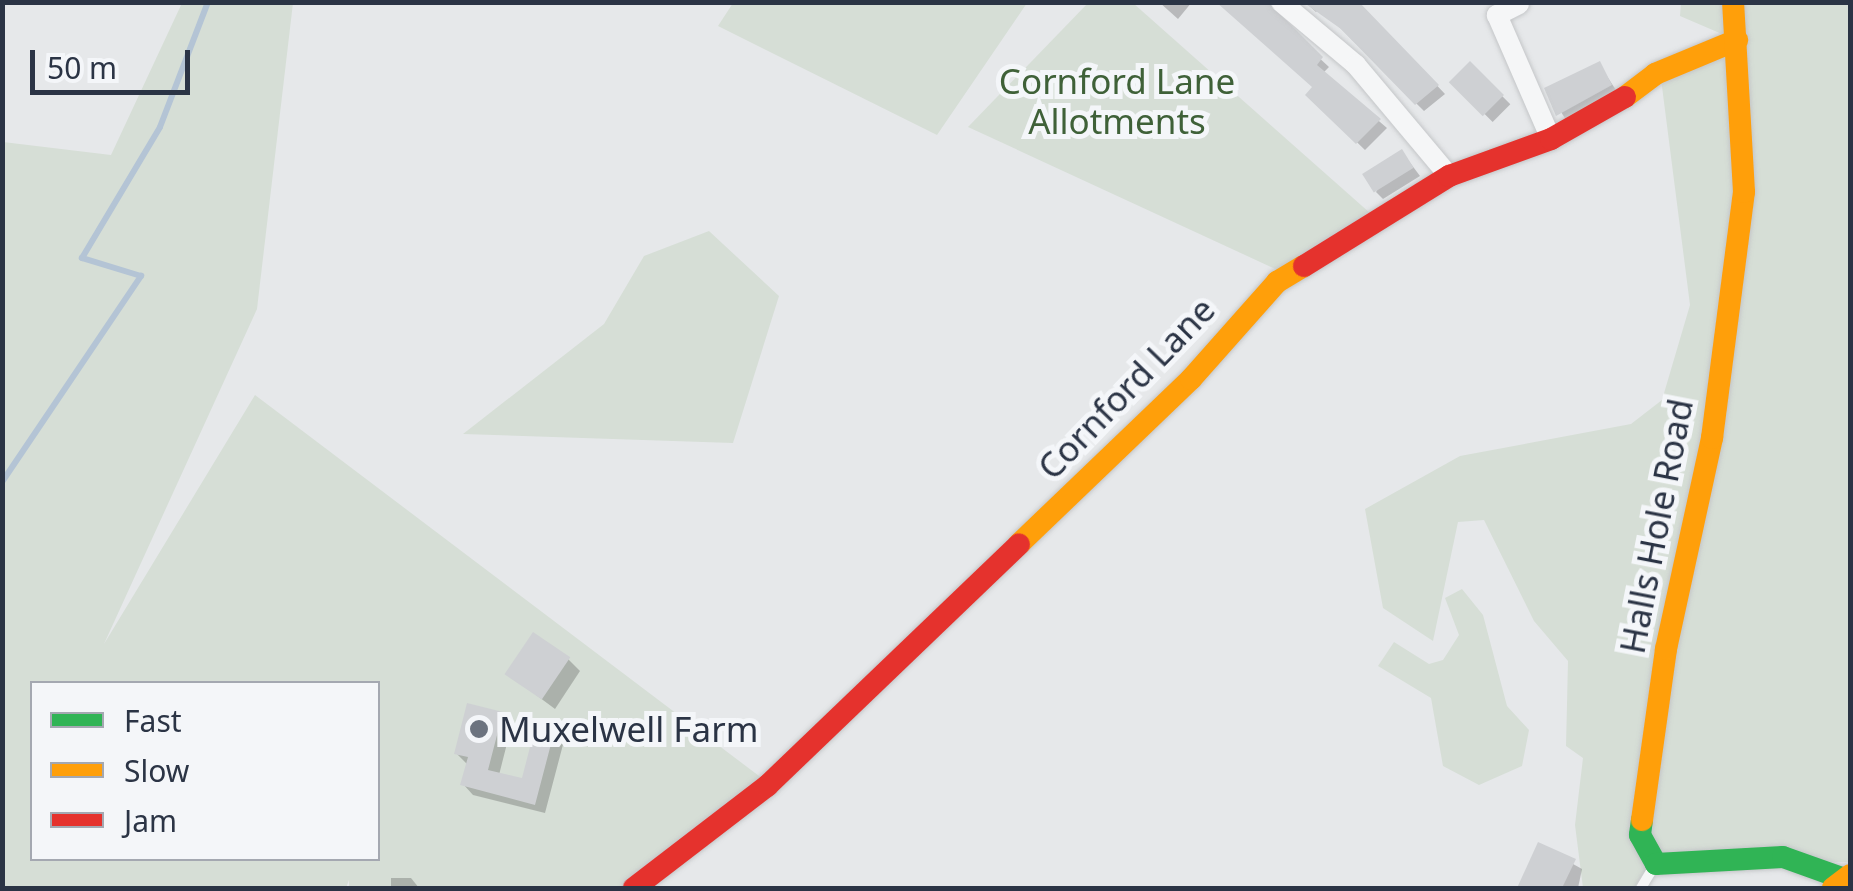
<!DOCTYPE html>
<html>
<head>
<meta charset="utf-8">
<style>
  body { margin:0 }
  #map { position:relative; width:1853px; height:891px; overflow:hidden; background:#e6e8ea; font-family:"Noto Sans",sans-serif }
  div>[style] { position:absolute }
  [style*='--x'] { left:calc(var(--x)*1px); top:calc(var(--y)*1px); width:calc(var(--w)*1px); rotate:calc(var(--a)*1deg) }
  .green>* { inset:0; background:#d6ded6 }
  .shadow>* { inset:0; background:#0003; transform-origin:0 0 }
  .stream>* { height:6px; margin:-3px; padding:0 3px; transform-origin:3px; border-radius:3px; background:#b4c4d5 }
  .building>* { inset:0; background:#ced0d3; transform-origin:0 0 }
  .roads { filter:drop-shadow(0 0 2px #c4c6c8) drop-shadow(0 0 2px #c4c6c8) }
  .lane>* { height:10px; margin:-5px; padding:0 5px; transform-origin:5px; border-radius:5px; background:#f5f6f7 }
  .street>* { height:20px; margin:-10px; padding:0 10px; transform-origin:10px; border-radius:10px; background:#f5f6f7 }
  .fast>* { height:22px; margin:-11px; padding:0 11px; transform-origin:11px; border-radius:11px; background:#30b455 }
  .slow>* { height:22px; margin:-11px; padding:0 11px; transform-origin:11px; border-radius:11px; background:#ff9f0a }
  .jam>* { height:22px; margin:-11px; padding:0 11px; transform-origin:11px; border-radius:11px; background:#e5322d }
  .dots>* { width:28px; height:28px; translate:-50% -50%; box-sizing:border-box; border:5px solid #f4f6f9; border-radius:50% }
  span { translate:-50% -50%; white-space:nowrap; text-align:center; line-height:1.15; -webkit-text-stroke:10px #f4f6f9; paint-order:stroke }
  .park-label { font-size:35px; color:#3f6138 }
  .street-label { font-size:35px; color:#2b3445 }
  .poi-label { font-size:35px; color:#2b3445 }
  .left { translate:0 -50%; text-align:left }
  .frame { position:absolute; inset:0; border:5px solid #2b3445; pointer-events:none }
  .legend { position:absolute; left:30px; top:681px; width:350px; height:180px; box-sizing:border-box; background:#f4f6f9; border:2px solid #a4a8b1; margin:0; padding:12px 18px; list-style:none; font-size:30px; color:#2b3445 }
  .legend li { display:flex; align-items:center; gap:20px; height:50px }
  .legend b { width:50px; border:2px solid #a4a8b1 }
  .scale { position:absolute; left:30px; top:50px; width:160px; height:45px; box-sizing:border-box; border:5px solid #2b3445; border-top:0; padding-left:12px; font-size:30px; line-height:35px; white-space:nowrap; color:#2b3445; -webkit-text-stroke:8px #f4f6f9; paint-order:stroke }
</style>
</head>
<body>
<div id="map">
  <div class="green">
    <i style="clip-path:polygon(evenodd,182px 3px,293px 3px,257px 309px,104px 644px,255px 395px,767px 782px,633px 888px,349px 888px,349px 880px,346px 888px,3px 888px,3px 142px,111px 155px,182px 3px,32px 684px,378px 684px,378px 858px,32px 858px,32px 684px)"></i>
    <i style="clip-path:polygon(733px 3px,733px 2px,1027px 3px,937px 135px,718px 26px)"></i>
    <i style="clip-path:polygon(1088px 3px,1133px 3px,1370px 213px,1284px 273px,968px 127px)"></i>
    <i style="clip-path:polygon(1681px 3px,1850px 3px,1850px 862px,1652px 860px,1634px 888px,1583px 888px,1575px 825px,1583px 758px,1566px 746px,1568px 661px,1534px 621px,1484px 520px,1458px 522px,1433px 641px,1383px 608px,1365px 509px,1460px 456px,1631px 424px,1662px 400px,1690px 305px,1660px 71px,1736px 40px,1680px 16px)"></i>
    <i style="clip-path:polygon(709px 231px,779px 296px,733px 443px,463px 434px,604px 324px,644px 256px)"></i>
    <i style="clip-path:polygon(1462px 589px,1483px 615px,1507px 706px,1529px 730px,1522px 766px,1479px 785px,1443px 766px,1431px 698px,1378px 666px,1394px 642px,1429px 664px,1443px 660px,1459px 635px,1445px 598px)"></i>
  </div>
  <div class="shadow">
    <i style="clip-path:polygon(1159px 2px,1192px 2px,1178px 19px)"></i>
    <i style="clip-path:polygon(1259px 2px,1329px 67px,1323px 73px,1387px 128px,1365px 150px,1308px 95px,1314px 88px)"></i>
    <i style="clip-path:polygon(1305px 2px,1358px 2px,1445px 94px,1424px 111px,1320px 8px,1316px 12px)"></i>
    <i style="left:1470px;top:64px;width:57px;height:25px;rotate:45deg"></i>
    <i style="left:1599px;top:64px;width:35px;height:58px;rotate:57deg"></i>
    <i style="clip-path:polygon(1402px 152px,1420px 176px,1383px 199px,1376px 192px)"></i>
    <i style="clip-path:polygon(568px 659px,580px 671px,555px 709px,508px 674px)"></i>
    <i style="clip-path:polygon(502px 714px,512px 724px,499px 775px,524px 781px,555px 727px,565px 737px,545px 813px,473px 795px,463px 784px,468px 765px,457px 754px)"></i>
    <i style="clip-path:polygon(1539px 845px,1582px 869px,1578px 888px,1520px 888px)"></i>
    <i style="clip-path:polygon(391px 878px,411px 878px,419px 888px,391px 888px)"></i>
  </div>
  <div class="stream">
    <i style="--x:2;--y:482;--w:249;--a:-56"></i>
    <i style="--x:141;--y:276;--w:62;--a:-163"></i>
    <i style="--x:82;--y:258;--w:152;--a:-59.2"></i>
    <i style="--x:160;--y:127;--w:134;--a:-69"></i>
  </div>
  <div class="building">
    <i style="clip-path:polygon(1216px 2px,1268px 2px,1323px 57px,1317px 65px,1381px 119px,1356px 144px,1305px 95px,1312px 87px)"></i>
    <i style="clip-path:polygon(1303px 2px,1359px 2px,1439px 85px,1415px 105px,1341px 29px)"></i>
    <i style="left:1470px;top:61px;width:48px;height:30px;rotate:45deg"></i>
    <i style="clip-path:polygon(1600px 61px,1612px 85px,1556px 116px,1544px 88px)"></i>
    <i style="left:1402px;top:149px;width:22px;height:47px;rotate:58deg"></i>
    <i style="left:533px;top:632px;width:45px;height:51px;rotate:34deg"></i>
    <i style="clip-path:polygon(467px 703px,503px 712px,488px 770px,522px 778px,537px 720px,556px 725px,535px 805px,460px 785px,468px 757px,454px 754px)"></i>
    <i style="clip-path:polygon(1538px 842px,1576px 859px,1562px 888px,1517px 888px)"></i>
  </div>
  <div class="roads">
    <div class="lane">
      <i style="--x:1641;--y:888;--w:27;--a:-59"></i>
    </div>
    <div class="street">
      <i style="--x:1281;--y:2;--w:98;--a:40"></i>
      <i style="--x:1356;--y:65;--w:145;--a:50"></i>
      <i style="--x:1519;--y:4;--w:25;--a:153"></i>
      <i style="--x:1497;--y:15;--w:135;--a:66.5"></i>
    </div>
    <div class="fast">
      <i style="--x:1642;--y:820;--w:15;--a:98"></i>
      <i style="--x:1640;--y:835;--w:33;--a:61"></i>
      <i style="--x:1656;--y:864;--w:127;--a:-3.2"></i>
      <i style="--x:1783;--y:857;--w:71;--a:19.7"></i>
    </div>
    <div class="slow">
      <i style="--x:1625;--y:97;--w:38;--a:-37"></i>
      <i style="--x:1655;--y:74;--w:89;--a:-22.5"></i>
      <i style="--x:1019;--y:544;--w:238;--a:-43.8"></i>
      <i style="--x:1191;--y:379;--w:130;--a:-48.4"></i>
      <i style="--x:1277;--y:282;--w:31;--a:-31"></i>
      <i style="--x:1642;--y:820;--w:173;--a:-82"></i>
      <i style="--x:1666;--y:649;--w:216;--a:-77.7"></i>
      <i style="--x:1712;--y:438;--w:248;--a:-82.6"></i>
      <i style="--x:1744;--y:192;--w:190;--a:-93.3"></i>
      <i style="--x:1833;--y:888;--w:21;--a:-37"></i>
    </div>
    <div class="jam">
      <i style="--x:1304;--y:266;--w:171;--a:-31.8"></i>
      <i style="--x:1449;--y:176;--w:109;--a:-19.9"></i>
      <i style="--x:1551;--y:139;--w:85;--a:-29.6"></i>
      <i style="--x:634;--y:888;--w:168;--a:-37.5"></i>
      <i style="--x:767;--y:786;--w:349;--a:-43.8"></i>
    </div>
  </div>
  <div class="dots">
    <i style="left:479px;top:729px;background:#6c737f"></i>
  </div>
  <div class="park-label">
    <span style="left:1117px;top:101px">Cornford Lane<br>Allotments</span>
  </div>
  <div class="street-label">
    <span style="left:1126px;top:388px;rotate:-46deg">Cornford Lane</span>
    <span style="left:1656px;top:526px;rotate:-79deg">Halls Hole Road</span>
  </div>
  <div class="poi-label">
    <span class="left" style="left:499px;top:729px">Muxelwell Farm</span>
  </div>
  <div class="frame"></div>
  <ul class="legend">
  <li><b style="height:12px;background:#30b455"></b>Fast</li>
  <li><b style="height:12px;background:#ff9f0a"></b>Slow</li>
  <li><b style="height:12px;background:#e5322d"></b>Jam</li>
  </ul>
  <div class="scale">50 m</div>
</div>
</body>
</html>
